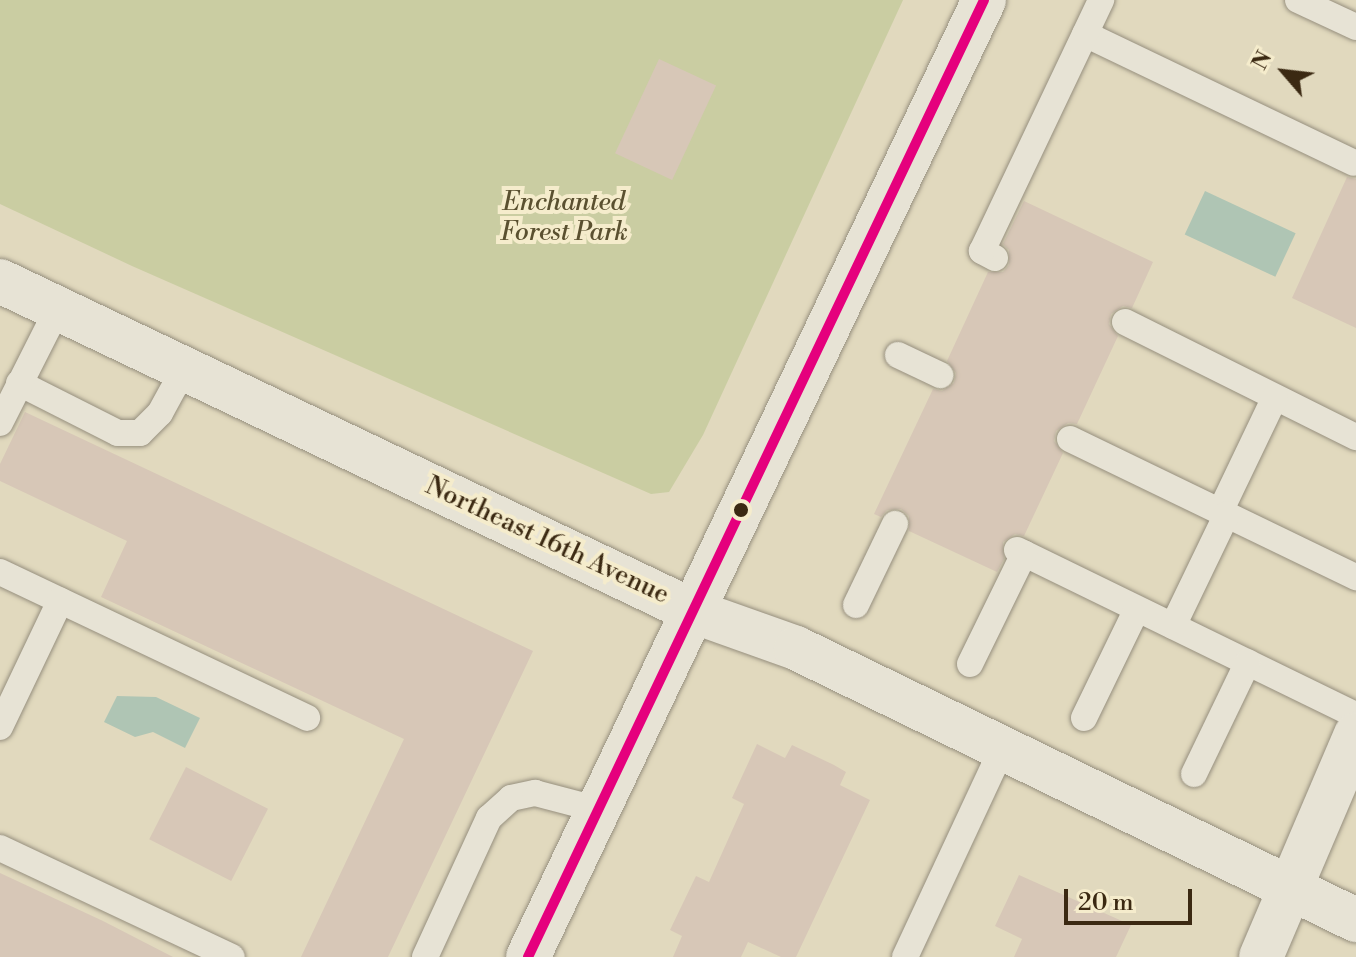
<!DOCTYPE html>
<html>
<head>
<meta charset="utf-8">
<style>
  body { margin:0 }
  #map { position:relative; width:1356px; height:957px; overflow:hidden; background:#e1d9be; font-family:"Libre Bodoni",serif }
  div>[style] { position:absolute }
  [style*='--x'] { left:calc(var(--x)*1px); top:calc(var(--y)*1px); width:calc(var(--w)*1px); rotate:calc(var(--a)*1deg) }
  .green>* { inset:0; background:#cacda2 }
  .water>* { inset:0; background:#afc5b4; transform-origin:0 0 }
  .building>* { inset:0; background:#d7c7b7; transform-origin:0 0 }
  .roads { filter:drop-shadow(0 0 2px #968f7e) drop-shadow(0 0 2px #968f7e) }
  .service>* { height:26px; margin:-13px; padding:0 13px; transform-origin:13px; border-radius:13px; background:#e7e3d5 }
  .minor>* { height:44px; margin:-22px; padding:0 22px; transform-origin:22px; border-radius:22px; background:#e7e3d5 }
  .tertiary>* { height:44px; margin:-22px; padding:0 22px; transform-origin:22px; border-radius:22px; background:#e7e3d5 }
  .secondary>* { height:44px; margin:-22px; padding:0 22px; transform-origin:22px; border-radius:22px; background:#e7e3d5 }
  .bus-1>* { height:10px; margin:-5px; padding:0 5px; transform-origin:5px; border-radius:5px; background:#e5007d }
  .dots>* { width:22px; height:22px; translate:-50% -50%; box-sizing:border-box; border:4px solid #f5eccc; border-radius:50% }
  span { translate:-50% -50%; white-space:nowrap; text-align:center; line-height:1.15; -webkit-text-stroke:8px #f5eccc; paint-order:stroke }
  .park-label { font-size:26px; color:#5a5030; font-style:italic }
  .street-label { font-size:26px; color:#3b2912 }
  .north { position:absolute; left:1244px; top:32px; width:80px; height:80px; -webkit-text-stroke:6px #f5eccc; paint-order:stroke; rotate:298deg; font-size:22px; font-weight:700; line-height:32px; text-align:center; color:#3b2912 }
  .north::after { content:''; display:block; margin:auto; width:28px; height:36px; background:#3b2912; clip-path:polygon(50% 0,100% 100%,50% 72%,0 100%) }
  .scale { position:absolute; left:1064px; top:889px; width:128px; height:36px; box-sizing:border-box; border:4px solid #3b2912; border-top:0; padding-left:10px; font-size:24px; line-height:28px; white-space:nowrap; color:#3b2912; -webkit-text-stroke:6px #f5eccc; paint-order:stroke }
</style>
</head>
<body>
<div id="map">
  <div class="green">
    <i style="clip-path:polygon(0 0,903px 0,703px 435px,669px 492px,651px 494px,132px 266px,0 204px)"></i>
  </div>
  <div class="water">
    <i style="left:1205px;top:191px;width:100px;height:48px;rotate:25deg"></i>
    <i style="clip-path:polygon(117px 696px,156px 697px,200px 718px,185px 748px,153px 732px,135px 737px,104px 722px)"></i>
  </div>
  <div class="building">
    <i style="left:659px;top:59px;width:63px;height:104px;rotate:25deg"></i>
    <i style="clip-path:polygon(1347px 177px,1356px 179px,1356px 328px,1292px 298px)"></i>
    <i style="clip-path:polygon(1024px 201px,1153px 262px,1132px 308px,1123px 306px,1111px 314px,1109px 324px,1118px 336px,1077px 424px,1068px 423px,1056px 431px,1054px 441px,1063px 453px,1024px 536px,1015px 534px,1003px 542px,1004px 559px,997px 572px,909px 531px,909px 516px,901px 509px,887px 510px,881px 517px,874px 514px,933px 389px,942px 391px,954px 383px,956px 373px,947px 361px,988px 272px,1003px 272px,1009px 265px,1009px 250px,1003px 244px)"></i>
    <i style="clip-path:polygon(25px 412px,533px 651px,388px 957px,301px 957px,404px 739px,101px 597px,127px 541px,0 481px,0 464px)"></i>
    <i style="clip-path:polygon(757px 744px,785px 758px,792px 745px,834px 765px,846px 772px,840px 785px,870px 800px,796px 957px,781px 957px,748px 942px,741px 957px,673px 957px,682px 936px,670px 930px,696px 876px,709px 882px,744px 804px,732px 798px)"></i>
    <i style="left:186px;top:767px;width:92px;height:81px;rotate:27deg"></i>
    <i style="clip-path:polygon(0 873px,103px 921px,173px 957px,0 957px)"></i>
    <i style="clip-path:polygon(1019px 875px,1131px 925px,1116px 957px,1014px 957px,1022px 939px,995px 926px)"></i>
  </div>
  <div class="roads">
    <div class="service">
      <i style="--x:1298;--y:0;--w:64;--a:25"></i>
      <i style="--x:1085;--y:34;--w:298;--a:25.6"></i>
      <i style="--x:995;--y:258;--w:15;--a:-152"></i>
      <i style="--x:982;--y:251;--w:278;--a:-64.6"></i>
      <i style="--x:1125;--y:322;--w:258;--a:26.5"></i>
      <i style="--x:898;--y:355;--w:47;--a:25.5"></i>
      <i style="--x:19;--y:383;--w:111;--a:26.8"></i>
      <i style="--x:118;--y:433;--w:22;--a:0"></i>
      <i style="--x:140;--y:433;--w:28;--a:-45"></i>
      <i style="--x:160;--y:413;--w:50;--a:-61.4"></i>
      <i style="--x:0;--y:423;--w:129;--a:-63.2"></i>
      <i style="--x:1070;--y:439;--w:318;--a:25.8"></i>
      <i style="--x:1220;--y:512;--w:127;--a:-64.4"></i>
      <i style="--x:1017;--y:550;--w:377;--a:26"></i>
      <i style="--x:0;--y:572;--w:340;--a:25.4"></i>
      <i style="--x:856;--y:605;--w:90;--a:-64.3"></i>
      <i style="--x:1173;--y:626;--w:124;--a:-64.3"></i>
      <i style="--x:970;--y:664;--w:123;--a:-63.9"></i>
      <i style="--x:1084;--y:718;--w:121;--a:-64.1"></i>
      <i style="--x:0;--y:727;--w:140;--a:-64.5"></i>
      <i style="--x:1194;--y:774;--w:124;--a:-64.3"></i>
      <i style="--x:0;--y:848;--w:256;--a:25.2"></i>
      <i style="--x:425;--y:957;--w:153;--a:-65.3"></i>
      <i style="--x:489;--y:818;--w:30;--a:-42"></i>
      <i style="--x:511;--y:798;--w:25;--a:-12"></i>
      <i style="--x:535;--y:793;--w:67;--a:14.7"></i>
      <i style="--x:905;--y:957;--w:230;--a:-65"></i>
    </div>
    <div class="minor">
      <i style="--x:1261;--y:957;--w:242;--a:-66.9"></i>
    </div>
    <div class="tertiary">
      <i style="--x:0;--y:281;--w:770;--a:25.47"></i>
      <i style="--x:695;--y:612;--w:107;--a:19.6"></i>
      <i style="--x:796;--y:648;--w:623;--a:25.91"></i>
    </div>
    <div class="secondary">
      <i style="--x:528;--y:957;--w:1060;--a:-64.52"></i>
    </div>
  </div>
  <div class="bus-1">
    <i style="--x:528;--y:957;--w:1060;--a:-64.52"></i>
  </div>
  <div class="dots">
    <i style="left:741px;top:510px;background:#3b2912"></i>
  </div>
  <div class="park-label">
    <span style="left:564px;top:218px">Enchanted<br>Forest Park</span>
  </div>
  <div class="street-label">
    <span style="left:547px;top:541px;rotate:25deg">Northeast 16th Avenue</span>
  </div>
  <div class="north">N</div>
  <div class="scale">20 m</div>
</div>
</body>
</html>
